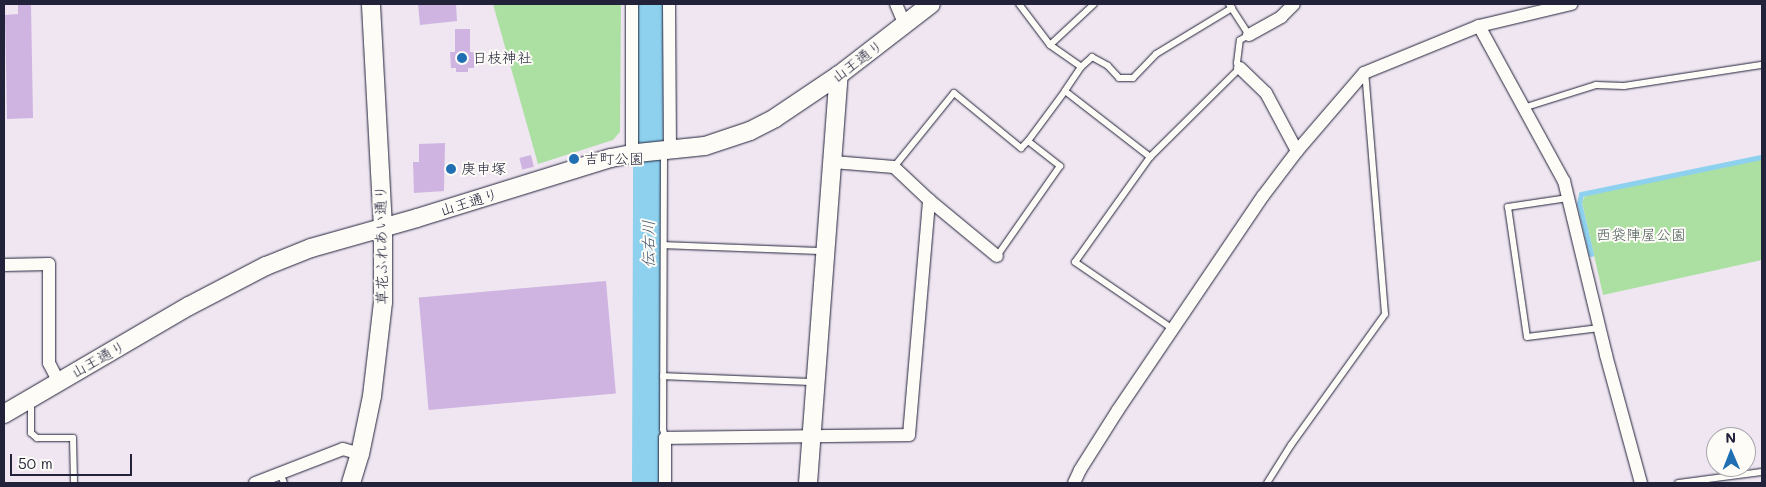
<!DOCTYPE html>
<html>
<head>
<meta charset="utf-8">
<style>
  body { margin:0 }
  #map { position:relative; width:1766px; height:487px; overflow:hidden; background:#efe6f1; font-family:Mali,"Klee One",sans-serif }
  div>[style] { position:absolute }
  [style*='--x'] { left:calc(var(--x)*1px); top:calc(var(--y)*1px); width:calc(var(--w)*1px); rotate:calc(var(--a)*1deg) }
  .green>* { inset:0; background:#ace0a2 }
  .stream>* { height:5px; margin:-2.5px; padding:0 2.5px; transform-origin:2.5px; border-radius:2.5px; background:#8dd1ee }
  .river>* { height:30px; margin:-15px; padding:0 15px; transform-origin:15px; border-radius:15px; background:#8dd1ee }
  .building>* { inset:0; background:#cfb4e2; transform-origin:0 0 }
  .roads { filter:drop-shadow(0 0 1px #22223b) drop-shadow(0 0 1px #22223b) }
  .lane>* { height:6px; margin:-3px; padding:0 3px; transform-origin:3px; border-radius:3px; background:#fdfcf7 }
  .street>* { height:12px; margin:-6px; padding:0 6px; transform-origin:6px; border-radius:6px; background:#fdfcf7 }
  .secondary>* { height:18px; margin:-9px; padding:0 9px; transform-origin:9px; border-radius:9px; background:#fdfcf7 }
  .dots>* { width:14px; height:14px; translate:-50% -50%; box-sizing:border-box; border:2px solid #fdfcf7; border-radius:50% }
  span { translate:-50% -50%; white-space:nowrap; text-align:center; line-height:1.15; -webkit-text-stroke:4px #fdfcf7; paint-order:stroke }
  .poi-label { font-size:15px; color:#22223b }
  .left { translate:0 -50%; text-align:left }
  .street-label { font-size:15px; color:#22223b }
  .park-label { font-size:15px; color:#4b5b5a }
  .water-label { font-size:16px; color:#425771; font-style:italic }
  .frame { position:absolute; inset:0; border:5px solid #22223b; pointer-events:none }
  .north { position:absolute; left:1706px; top:427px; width:50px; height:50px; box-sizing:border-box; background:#fdfcf7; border:1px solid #a5a5ac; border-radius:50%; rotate:359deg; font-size:14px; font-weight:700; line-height:20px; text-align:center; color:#22223b }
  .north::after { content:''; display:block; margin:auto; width:18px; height:22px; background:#1f6fb2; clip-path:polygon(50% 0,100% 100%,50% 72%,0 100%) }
  .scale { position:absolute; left:10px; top:454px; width:122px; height:22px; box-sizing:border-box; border:2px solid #22223b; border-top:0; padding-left:6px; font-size:15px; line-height:18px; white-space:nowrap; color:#22223b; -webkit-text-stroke:4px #fdfcf7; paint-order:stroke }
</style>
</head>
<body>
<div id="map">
  <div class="green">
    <i style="clip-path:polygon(493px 4px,621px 4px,620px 132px,613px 140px,538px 164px)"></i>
    <i style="clip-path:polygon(1761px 159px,1762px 260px,1603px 295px,1582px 202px,1585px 196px)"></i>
  </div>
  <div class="stream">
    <i style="--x:1591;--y:254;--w:52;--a:-103.2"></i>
    <i style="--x:1579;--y:203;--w:9;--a:-77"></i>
    <i style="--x:1581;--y:194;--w:185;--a:-11.6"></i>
  </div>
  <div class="river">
    <i style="--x:647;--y:483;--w:479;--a:-89.8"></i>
  </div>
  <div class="building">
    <i style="clip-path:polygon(18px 4px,31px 4px,33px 118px,7px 119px,5px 15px,18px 14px)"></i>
    <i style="clip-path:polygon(418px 4px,456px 4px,457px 21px,420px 25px)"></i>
    <i style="clip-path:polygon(455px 29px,470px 29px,470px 52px,474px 52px,474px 68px,468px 68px,468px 72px,456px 72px,456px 68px,451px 68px,450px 52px,455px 52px)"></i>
    <i style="clip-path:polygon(445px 143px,444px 191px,414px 193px,413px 162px,419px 162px,419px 144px)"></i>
    <i style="left:531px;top:155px;width:12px;height:12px;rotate:76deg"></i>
    <i style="left:606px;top:281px;width:113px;height:188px;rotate:85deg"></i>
  </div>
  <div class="roads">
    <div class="lane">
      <i style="--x:1019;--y:4;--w:51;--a:52.9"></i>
      <i style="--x:1050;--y:45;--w:38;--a:35"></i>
      <i style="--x:1081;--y:67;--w:29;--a:124"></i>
      <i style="--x:1065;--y:91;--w:108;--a:37.8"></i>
      <i style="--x:1150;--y:157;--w:129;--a:125.5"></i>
      <i style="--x:1075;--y:262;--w:119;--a:34.4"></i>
      <i style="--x:1050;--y:45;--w:60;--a:-43"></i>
      <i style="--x:1081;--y:67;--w:15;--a:-42"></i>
      <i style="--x:1092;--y:57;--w:18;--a:29"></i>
      <i style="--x:1108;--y:66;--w:16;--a:47"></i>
      <i style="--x:1119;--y:78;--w:14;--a:0"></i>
      <i style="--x:1133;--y:78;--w:33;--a:-46"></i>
      <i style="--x:1156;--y:54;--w:89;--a:-31.2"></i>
      <i style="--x:1523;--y:108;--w:77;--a:-17.5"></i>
      <i style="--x:1596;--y:85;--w:28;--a:2"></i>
      <i style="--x:1624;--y:86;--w:140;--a:-8.7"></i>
      <i style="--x:1028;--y:141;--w:62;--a:-53.5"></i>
      <i style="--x:664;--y:152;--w:277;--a:90.2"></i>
      <i style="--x:663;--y:429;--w:9;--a:77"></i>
      <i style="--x:1150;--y:157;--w:127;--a:-44.7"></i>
      <i style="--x:1240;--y:68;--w:6;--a:-121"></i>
      <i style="--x:1237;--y:63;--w:23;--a:-83"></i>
      <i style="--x:1240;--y:40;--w:10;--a:-29"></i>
      <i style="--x:1249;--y:35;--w:37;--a:-123"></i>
      <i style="--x:894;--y:167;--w:95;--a:-51"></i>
      <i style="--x:954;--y:93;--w:87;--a:39.4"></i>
      <i style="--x:1021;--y:148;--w:10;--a:-45"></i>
      <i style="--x:1028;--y:141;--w:41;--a:38"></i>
      <i style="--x:1060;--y:166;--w:110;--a:125"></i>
      <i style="--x:1568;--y:198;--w:61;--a:171.5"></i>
      <i style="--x:1508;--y:207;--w:131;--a:81.7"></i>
      <i style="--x:1527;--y:337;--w:73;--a:-7.1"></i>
      <i style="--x:664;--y:245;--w:159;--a:2.2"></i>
      <i style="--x:663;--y:376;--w:151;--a:2.3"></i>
      <i style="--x:27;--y:401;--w:8;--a:60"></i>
      <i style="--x:31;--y:408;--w:25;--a:90"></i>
      <i style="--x:31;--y:433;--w:8;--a:40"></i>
      <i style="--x:37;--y:438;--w:36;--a:0"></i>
      <i style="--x:73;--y:438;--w:45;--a:88.7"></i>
      <i style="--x:280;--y:473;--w:11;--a:68"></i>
      <i style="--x:1267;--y:483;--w:45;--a:-57.7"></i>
      <i style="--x:1291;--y:445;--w:161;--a:-54.3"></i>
      <i style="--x:1385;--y:314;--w:242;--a:-94.7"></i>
      <i style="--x:1678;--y:483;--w:85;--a:-7.5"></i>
    </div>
    <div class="street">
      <i style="--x:669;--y:4;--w:147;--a:89.6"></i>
      <i style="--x:896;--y:4;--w:23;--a:67"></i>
      <i style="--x:1479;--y:26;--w:177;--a:61.3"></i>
      <i style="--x:1564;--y:181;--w:179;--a:76.4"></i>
      <i style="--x:1606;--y:355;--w:133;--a:74.7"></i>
      <i style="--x:1249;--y:35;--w:37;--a:-29"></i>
      <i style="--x:1281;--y:17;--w:18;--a:-45"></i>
      <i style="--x:1240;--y:68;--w:36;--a:44"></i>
      <i style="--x:1266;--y:93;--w:66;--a:61.9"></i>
      <i style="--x:632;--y:153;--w:149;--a:-90"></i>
      <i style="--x:833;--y:162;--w:61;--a:4.7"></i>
      <i style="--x:894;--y:167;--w:48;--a:43.3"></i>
      <i style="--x:929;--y:200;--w:88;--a:39.5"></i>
      <i style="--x:4;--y:265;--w:45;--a:-1.3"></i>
      <i style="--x:49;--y:264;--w:99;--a:90"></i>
      <i style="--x:49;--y:363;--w:20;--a:63"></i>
      <i style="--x:255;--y:483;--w:94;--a:-21.1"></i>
      <i style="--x:343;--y:449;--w:18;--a:16"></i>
      <i style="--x:665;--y:483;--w:45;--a:-90"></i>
      <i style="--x:665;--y:438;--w:244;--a:-0.7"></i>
      <i style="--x:909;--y:435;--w:236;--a:-85.1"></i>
      <i style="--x:1074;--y:483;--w:14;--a:-65"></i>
      <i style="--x:1080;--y:470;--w:71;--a:-57.7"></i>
      <i style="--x:1118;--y:410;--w:258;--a:-55.9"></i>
      <i style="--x:1263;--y:196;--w:56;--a:-52.9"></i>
      <i style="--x:1297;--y:151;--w:103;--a:-49.3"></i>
      <i style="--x:1364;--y:73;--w:124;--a:-22.2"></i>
      <i style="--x:1479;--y:26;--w:95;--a:-13.4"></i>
    </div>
    <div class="secondary">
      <i style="--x:4;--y:414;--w:214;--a:-30.3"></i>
      <i style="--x:189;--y:306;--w:87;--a:-27.5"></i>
      <i style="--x:266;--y:266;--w:48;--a:-21.8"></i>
      <i style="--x:311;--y:248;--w:110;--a:-15.8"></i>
      <i style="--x:417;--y:218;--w:203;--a:-17.2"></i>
      <i style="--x:611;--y:158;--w:26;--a:-11"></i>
      <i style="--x:637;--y:153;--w:68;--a:-5.9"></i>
      <i style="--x:705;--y:146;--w:47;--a:-18.4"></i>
      <i style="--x:750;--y:131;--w:28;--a:-27"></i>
      <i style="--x:775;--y:118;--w:77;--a:-33.9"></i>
      <i style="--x:839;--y:75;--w:116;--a:-37.7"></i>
      <i style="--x:351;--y:483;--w:30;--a:-73"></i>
      <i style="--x:360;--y:454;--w:59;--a:-78.3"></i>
      <i style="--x:372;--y:396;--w:95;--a:-83.3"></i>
      <i style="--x:383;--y:302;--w:75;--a:-90"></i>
      <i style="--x:383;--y:227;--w:223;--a:-93.1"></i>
      <i style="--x:808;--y:483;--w:409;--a:-85.7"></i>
    </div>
  </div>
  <div class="dots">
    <i style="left:462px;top:58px;background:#1f6fb2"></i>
    <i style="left:574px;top:159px;background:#1f6fb2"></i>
    <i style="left:451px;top:169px;background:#1f6fb2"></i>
  </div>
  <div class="poi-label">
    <span class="left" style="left:472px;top:58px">日枝神社</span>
    <span class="left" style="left:584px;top:159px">吉町公園</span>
    <span class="left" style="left:461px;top:169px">庚申塚</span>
  </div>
  <div class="street-label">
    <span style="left:857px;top:61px;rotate:-37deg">山王通り</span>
    <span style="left:469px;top:202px;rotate:-17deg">山王通り</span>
    <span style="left:381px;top:245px;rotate:-91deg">草花ふれあい通り</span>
    <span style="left:98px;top:359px;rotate:-29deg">山王通り</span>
  </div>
  <div class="park-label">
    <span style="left:1641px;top:235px">西袋陣屋公園</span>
  </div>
  <div class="water-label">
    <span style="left:648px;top:244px;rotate:-90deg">伝右川</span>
  </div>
  <div class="frame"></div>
  <div class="north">N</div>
  <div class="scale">50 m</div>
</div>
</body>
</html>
